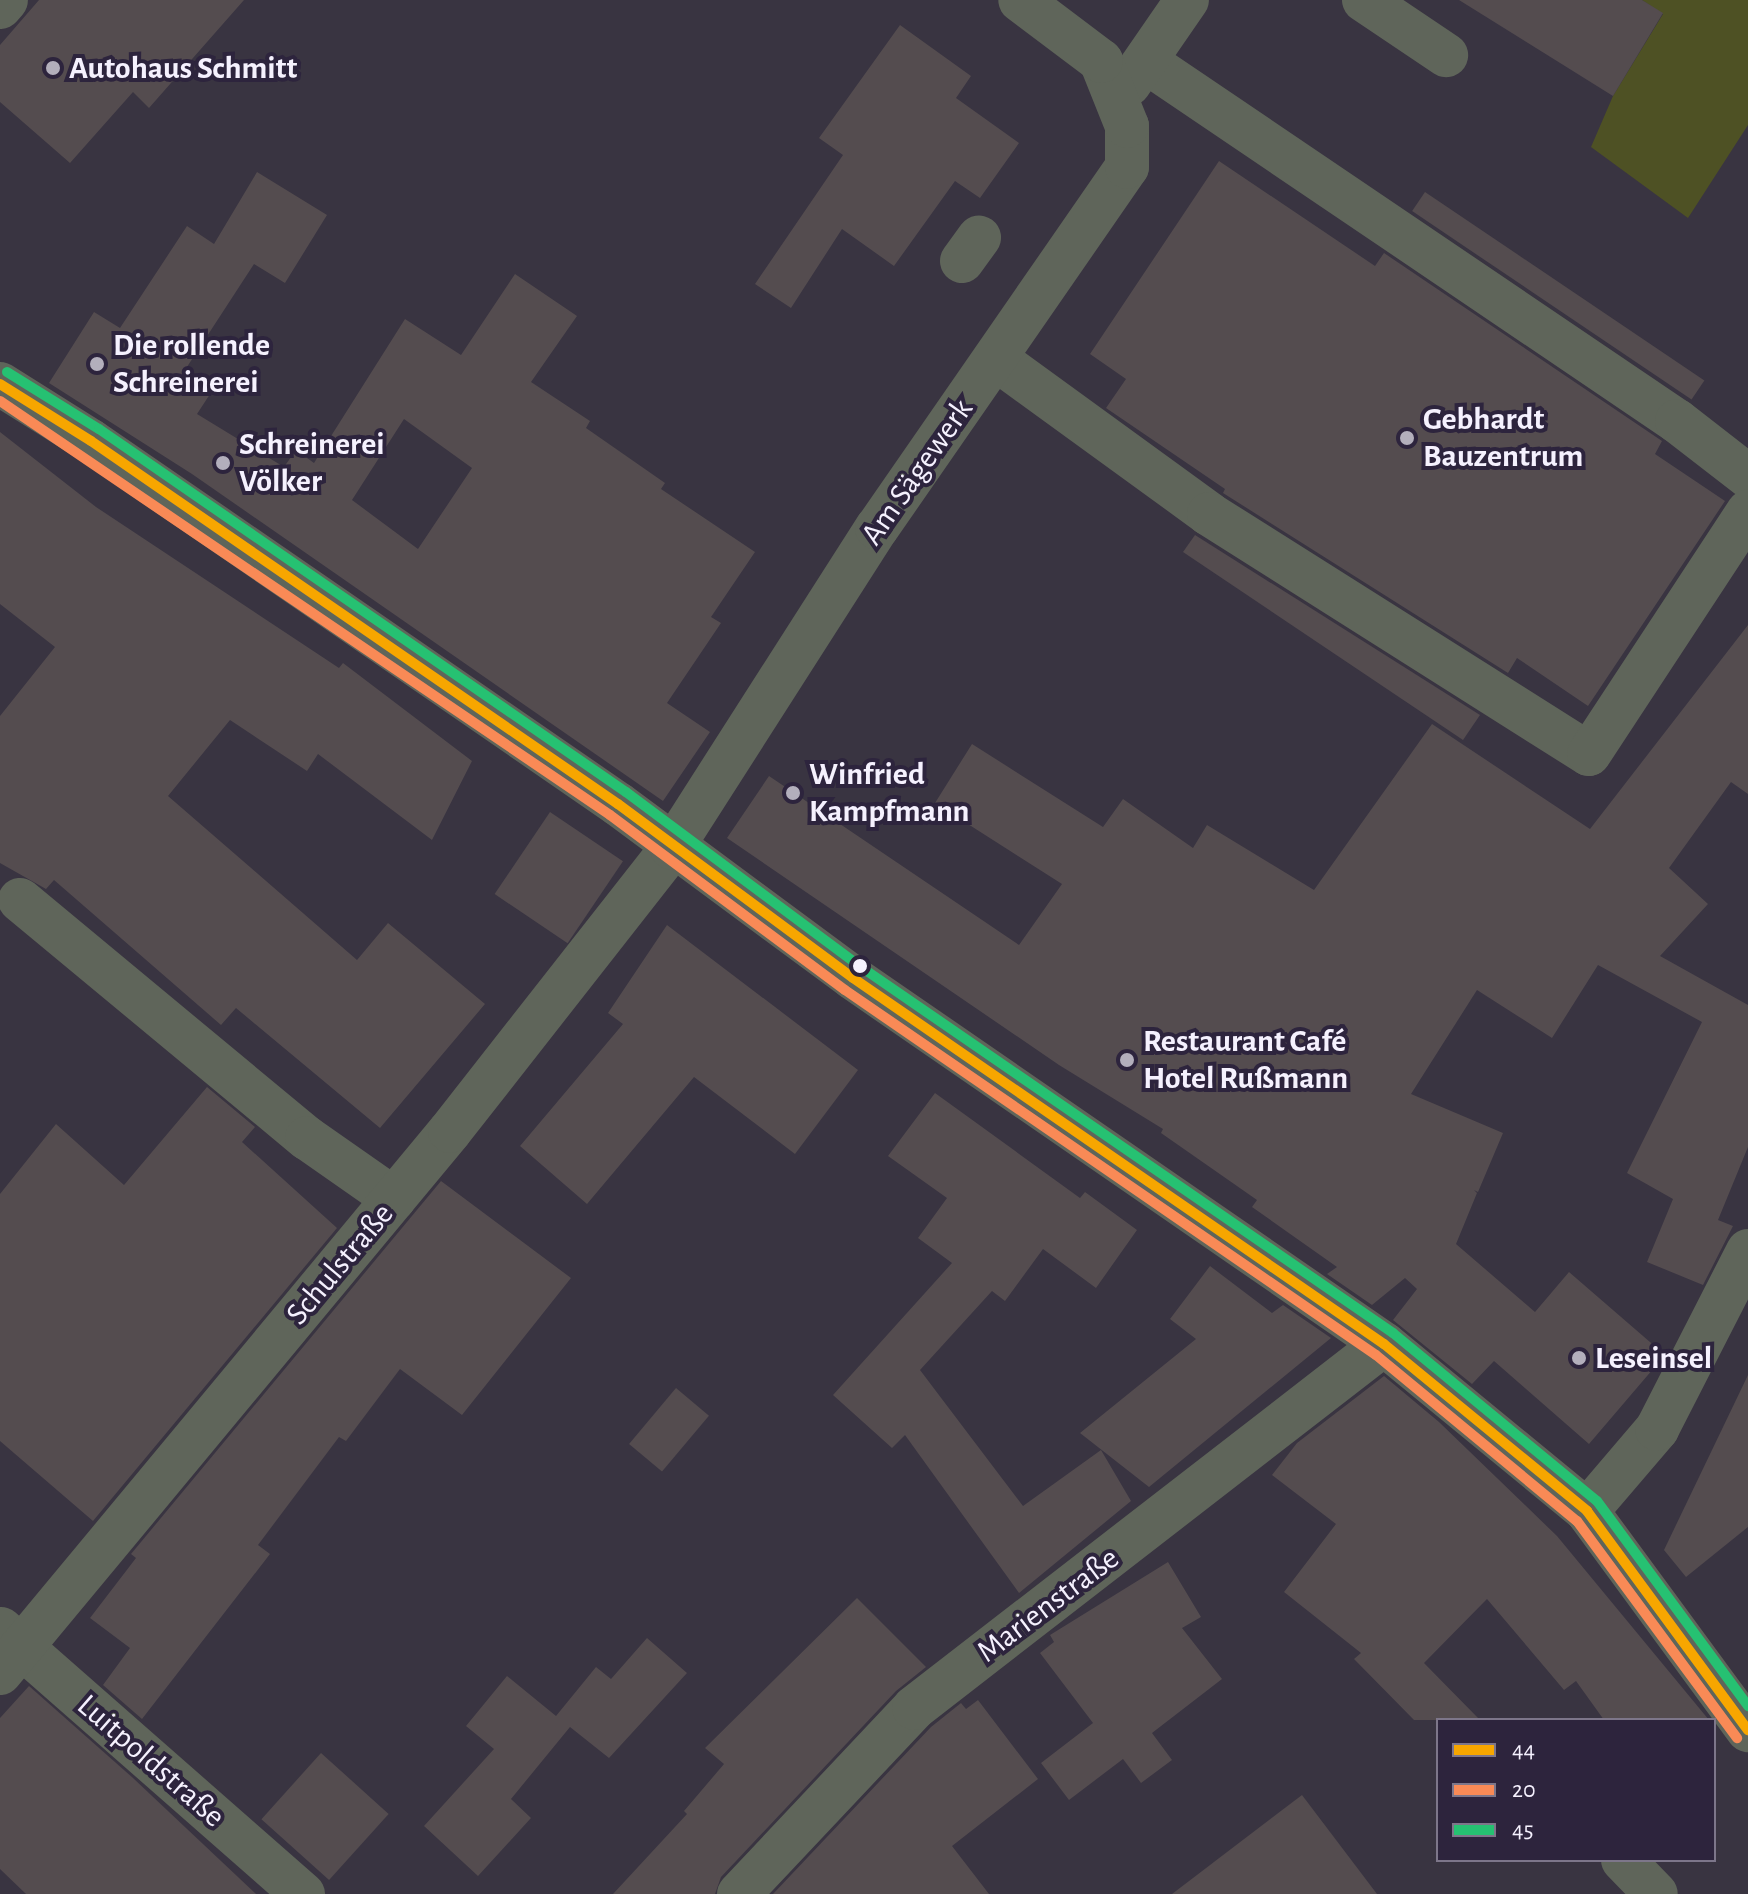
<!DOCTYPE html>
<html>
<head>
<meta charset="utf-8">
<style>
  body { margin:0 }
  #map { position:relative; width:1748px; height:1894px; overflow:hidden; background:#393441; font-family:"Alegreya Sans",sans-serif }
  div>[style] { position:absolute }
  [style*='--x'] { left:calc(var(--x)*1px); top:calc(var(--y)*1px); width:calc(var(--w)*1px); rotate:calc(var(--a)*1deg) }
  .green>* { inset:0; background:#4e5124 }
  .building>* { inset:0; background:#544c4f; transform-origin:0 0 }
  .minor>* { height:44px; margin:-22px; padding:0 22px; transform-origin:22px; border-radius:22px; background:#5f655a }
  .bus-1>* { height:10px; margin:-5px; padding:0 5px; transform-origin:5px; border-radius:5px; background:#f7a600 }
  .bus-2>* { height:10px; margin:-5px; padding:0 5px; transform-origin:5px; border-radius:5px; background:#f98a56 }
  .bus-3>* { height:10px; margin:-5px; padding:0 5px; transform-origin:5px; border-radius:5px; background:#26c172 }
  .dots>* { width:22px; height:22px; translate:-50% -50%; box-sizing:border-box; border:4px solid #2d243d; border-radius:50% }
  span { translate:-50% -50%; white-space:nowrap; text-align:center; line-height:1.15; -webkit-text-stroke:8px #2d243d; paint-order:stroke }
  .poi-label { font-size:32px; color:#f5f1fe; font-weight:700 }
  .left { translate:0 -50%; text-align:left }
  .street-label { font-size:32px; color:#f5f1fe }
  .legend { position:absolute; left:1436px; top:1718px; width:280px; height:144px; box-sizing:border-box; background:#2d243d; border:2px solid #7d768a; margin:0; padding:10px 14px; list-style:none; font-size:24px; color:#f5f1fe }
  .legend li { display:flex; align-items:center; gap:16px; height:40px }
  .legend b { width:40px; border:2px solid #7d768a }
</style>
</head>
<body>
<div id="map">
  <div class="green">
    <i style="clip-path:polygon(1642px 0,1748px 0,1748px 125px,1688px 218px,1591px 147px,1613px 96px,1663px 14px)"></i>
  </div>
  <div class="building">
    <i style="clip-path:polygon(39px 0,244px 0,149px 108px,133px 92px,70px 163px,0 102px,0 45px)"></i>
    <i style="clip-path:polygon(1459px 0,1642px 0,1663px 13px,1613px 96px)"></i>
    <i style="clip-path:polygon(900px 25px,971px 76px,956px 98px,1019px 143px,980px 198px,955px 181px,894px 266px,842px 229px,791px 308px,755px 284px,843px 155px,819px 138px)"></i>
    <i style="clip-path:polygon(1219px 161px,1375px 266px,1384px 253px,1662px 441px,1655px 454px,1725px 501px,1588px 706px,1517px 658px,1508px 673px,1223px 493px,1225px 489px,1106px 408px,1126px 379px,1090px 354px)"></i>
    <i style="clip-path:polygon(evenodd,257px 172px,327px 215px,285px 283px,254px 264px,185px 370px,214px 388px,197px 414px,284px 467px,296px 450px,314px 463px,405px 319px,461px 355px,515px 274px,577px 316px,531px 382px,590px 421px,586px 428px,665px 483px,661px 489px,755px 552px,711px 617px,721px 623px,667px 703px,710px 732px,663px 801px,192px 474px,49px 383px,94px 312px,120px 328px,187px 226px,214px 244px,257px 172px,404px 419px,472px 468px,418px 549px,352px 500px,404px 419px)"></i>
    <i style="left:1425px;top:192px;width:337px;height:23px;rotate:34deg"></i>
    <i style="clip-path:polygon(0 432px,96px 507px,339px 668px,343px 663px,472px 761px,432px 840px,318px 754px,307px 771px,230px 720px,168px 796px,357px 960px,388px 923px,485px 1004px,380px 1128px,236px 1008px,221px 1025px,54px 880px,46px 889px,0 863px,0 716px,55px 647px,0 604px)"></i>
    <i style="clip-path:polygon(1195px 535px,1480px 715px,1463px 740px,1183px 552px)"></i>
    <i style="clip-path:polygon(1748px 625px,1748px 794px,1731px 782px,1669px 868px,1708px 904px,1660px 956px,1748px 1005px,1748px 1147px,1718px 1220px,1733px 1226px,1703px 1285px,1647px 1262px,1673px 1199px,1627px 1173px,1702px 1022px,1598px 965px,1552px 1038px,1477px 990px,1411px 1094px,1503px 1133px,1478px 1192px,1474px 1190px,1477px 1193px,1456px 1244px,1535px 1312px,1569px 1272px,1665px 1355px,1589px 1444px,1494px 1361px,1472px 1384px,1393px 1320px,1417px 1289px,1405px 1278px,1372px 1305px,1327px 1274px,1337px 1267px,1252px 1207px,1257px 1200px,1161px 1133px,1163px 1129px,1059px 1065px,727px 838px,769px 776px,1019px 945px,1062px 884px,935px 803px,972px 744px,1103px 827px,1123px 799px,1193px 848px,1207px 825px,1314px 890px,1432px 724px,1590px 829px)"></i>
    <i style="left:550px;top:812px;width:88px;height:99px;rotate:34deg"></i>
    <i style="clip-path:polygon(667px 925px,858px 1070px,795px 1154px,694px 1077px,587px 1204px,520px 1146px,623px 1024px,608px 1013px)"></i>
    <i style="clip-path:polygon(207px 1087px,255px 1127px,242px 1142px,337px 1228px,93px 1521px,0 1441px,0 1194px,56px 1124px,124px 1185px)"></i>
    <i style="clip-path:polygon(935px 1093px,1080px 1198px,1085px 1192px,1137px 1230px,1096px 1288px,1043px 1249px,1005px 1301px,992px 1291px,920px 1370px,1023px 1506px,1101px 1450px,1131px 1501px,1019px 1593px,905px 1435px,892px 1448px,833px 1395px,952px 1263px,918px 1238px,947px 1198px,888px 1156px)"></i>
    <i style="clip-path:polygon(441px 1181px,571px 1278px,462px 1415px,400px 1369px,346px 1441px,339px 1437px,258px 1545px,270px 1554px,142px 1719px,103px 1685px,130px 1648px,90px 1618px,136px 1558px,131px 1554px)"></i>
    <i style="clip-path:polygon(1210px 1266px,1272px 1313px,1283px 1305px,1331px 1338px,1149px 1487px,1080px 1433px,1196px 1339px,1170px 1319px)"></i>
    <i style="clip-path:polygon(1748px 1375px,1748px 1527px,1686px 1577px,1664px 1550px)"></i>
    <i style="clip-path:polygon(1384px 1376px,1439px 1422px,1557px 1536px,1709px 1720px,1604px 1720px,1576px 1681px,1564px 1690px,1487px 1599px,1424px 1663px,1480px 1720px,1414px 1720px,1354px 1659px,1361px 1653px,1284px 1592px,1336px 1524px,1272px 1475px,1297px 1443px)"></i>
    <i style="left:676px;top:1388px;width:43px;height:73px;rotate:40deg"></i>
    <i style="clip-path:polygon(1168px 1562px,1201px 1617px,1182px 1628px,1222px 1679px,1152px 1733px,1172px 1760px,1141px 1783px,1123px 1759px,1069px 1800px,1041px 1763px,1093px 1723px,1040px 1653px,1054px 1642px,1050px 1635px)"></i>
    <i style="clip-path:polygon(857px 1598px,926px 1667px,896px 1691px,721px 1877px,715px 1894px,613px 1894px,687px 1814px,684px 1811px,724px 1764px,705px 1748px)"></i>
    <i style="clip-path:polygon(647px 1638px,687px 1673px,609px 1758px,570px 1727px,511px 1799px,531px 1818px,478px 1876px,424px 1826px,494px 1749px,466px 1726px,507px 1676px,556px 1716px,596px 1667px,611px 1679px)"></i>
    <i style="clip-path:polygon(29px 1686px,133px 1778px,256px 1894px,26px 1894px,0 1869px,0 1718px)"></i>
    <i style="clip-path:polygon(978px 1700px,1038px 1779px,952px 1846px,989px 1894px,773px 1894px,931px 1727px,961px 1703px,966px 1709px)"></i>
    <i style="left:321px;top:1753px;width:91px;height:89px;rotate:42deg"></i>
    <i style="clip-path:polygon(1302px 1795px,1377px 1894px,1172px 1894px)"></i>
  </div>
  <div class="minor">
    <i style="--x:1364;--y:0;--w:99;--a:33.9"></i>
    <i style="--x:0;--y:7;--w:9;--a:-49"></i>
    <i style="--x:1148;--y:63;--w:639;--a:34.09"></i>
    <i style="--x:1677;--y:421;--w:90;--a:37.8"></i>
    <i style="--x:1129;--y:84;--w:102;--a:-55.4"></i>
    <i style="--x:962;--y:261;--w:29;--a:-54"></i>
    <i style="--x:996;--y:359;--w:263;--a:36"></i>
    <i style="--x:1209;--y:514;--w:449;--a:32.3"></i>
    <i style="--x:1589;--y:754;--w:290;--a:-56.7"></i>
    <i style="--x:0;--y:384;--w:107;--a:32.1"></i>
    <i style="--x:91;--y:441;--w:640;--a:34.56"></i>
    <i style="--x:618;--y:804;--w:292;--a:36.5"></i>
    <i style="--x:853;--y:978;--w:645;--a:34.58"></i>
    <i style="--x:1384;--y:1344;--w:263;--a:39.4"></i>
    <i style="--x:1587;--y:1511;--w:272;--a:53.7"></i>
    <i style="--x:20;--y:900;--w:373;--a:39.7"></i>
    <i style="--x:307;--y:1138;--w:106;--a:35"></i>
    <i style="--x:1587;--y:1511;--w:108;--a:-49.5"></i>
    <i style="--x:1657;--y:1429;--w:200;--a:-62.9"></i>
    <i style="--x:1;--y:1629;--w:402;--a:41.3"></i>
    <i style="--x:0;--y:1673;--w:704;--a:-50.3"></i>
    <i style="--x:450;--y:1131;--w:360;--a:-51.9"></i>
    <i style="--x:672;--y:848;--w:380;--a:-57.4"></i>
    <i style="--x:877;--y:528;--w:439;--a:-55.3"></i>
    <i style="--x:1127;--y:167;--w:41;--a:-90"></i>
    <i style="--x:1127;--y:126;--w:70;--a:-111.8"></i>
    <i style="--x:1101;--y:61;--w:101;--a:-143"></i>
    <i style="--x:1623;--y:1860;--w:47;--a:45.9"></i>
    <i style="--x:739;--y:1894;--w:255;--a:-46.7"></i>
    <i style="--x:914;--y:1708;--w:594;--a:-37.76"></i>
  </div>
  <div class="bus-1">
    <i style="--x:0;--y:384;--w:107;--a:32.1"></i>
    <i style="--x:91;--y:441;--w:640;--a:34.56"></i>
    <i style="--x:618;--y:804;--w:292;--a:36.5"></i>
    <i style="--x:853;--y:978;--w:645;--a:34.58"></i>
    <i style="--x:1384;--y:1344;--w:263;--a:39.4"></i>
    <i style="--x:1587;--y:1511;--w:272;--a:53.7"></i>
  </div>
  <div class="bus-2">
    <i style="--x:0;--y:401;--w:737;--a:34.16"></i>
    <i style="--x:610;--y:815;--w:293;--a:36.7"></i>
    <i style="--x:845;--y:990;--w:644;--a:34.5"></i>
    <i style="--x:1376;--y:1355;--w:261;--a:39.6"></i>
    <i style="--x:1577;--y:1521;--w:270;--a:53.6"></i>
  </div>
  <div class="bus-3">
    <i style="--x:7;--y:372;--w:108;--a:31.8"></i>
    <i style="--x:99;--y:429;--w:640;--a:34.56"></i>
    <i style="--x:626;--y:792;--w:293;--a:36.7"></i>
    <i style="--x:861;--y:967;--w:646;--a:34.53"></i>
    <i style="--x:1393;--y:1333;--w:264;--a:39.5"></i>
    <i style="--x:1597;--y:1501;--w:255;--a:53.6"></i>
  </div>
  <div class="dots">
    <i style="left:53px;top:68px;background:#b3afbc"></i>
    <i style="left:97px;top:364px;background:#b3afbc"></i>
    <i style="left:1407px;top:438px;background:#b3afbc"></i>
    <i style="left:223px;top:463px;background:#b3afbc"></i>
    <i style="left:793px;top:793px;background:#b3afbc"></i>
    <i style="left:860px;top:966px;background:#f5f1fe"></i>
    <i style="left:1127px;top:1060px;background:#b3afbc"></i>
    <i style="left:1579px;top:1358px;background:#b3afbc"></i>
  </div>
  <div class="poi-label">
    <span class="left" style="left:69px;top:68px">Autohaus Schmitt</span>
    <span class="left" style="left:113px;top:364px">Die rollende<br>Schreinerei</span>
    <span class="left" style="left:1423px;top:438px">Gebhardt<br>Bauzentrum</span>
    <span class="left" style="left:239px;top:463px">Schreinerei<br>Völker</span>
    <span class="left" style="left:809px;top:793px">Winfried<br>Kampfmann</span>
    <span class="left" style="left:1143px;top:1060px">Restaurant Café<br>Hotel Rußmann</span>
    <span class="left" style="left:1595px;top:1358px">Leseinsel</span>
  </div>
  <div class="street-label">
    <span style="left:917px;top:472px;rotate:-55deg">Am Sägewerk</span>
    <span style="left:340px;top:1264px;rotate:-50deg">Schulstraße</span>
    <span style="left:1048px;top:1605px;rotate:-37deg">Marienstraße</span>
    <span style="left:151px;top:1761px;rotate:41deg">Luitpoldstraße</span>
  </div>
  <ul class="legend">
  <li><b style="height:10px;background:#f7a600"></b>44</li>
  <li><b style="height:10px;background:#f98a56"></b>20</li>
  <li><b style="height:10px;background:#26c172"></b>45</li>
  </ul>
</div>
</body>
</html>
